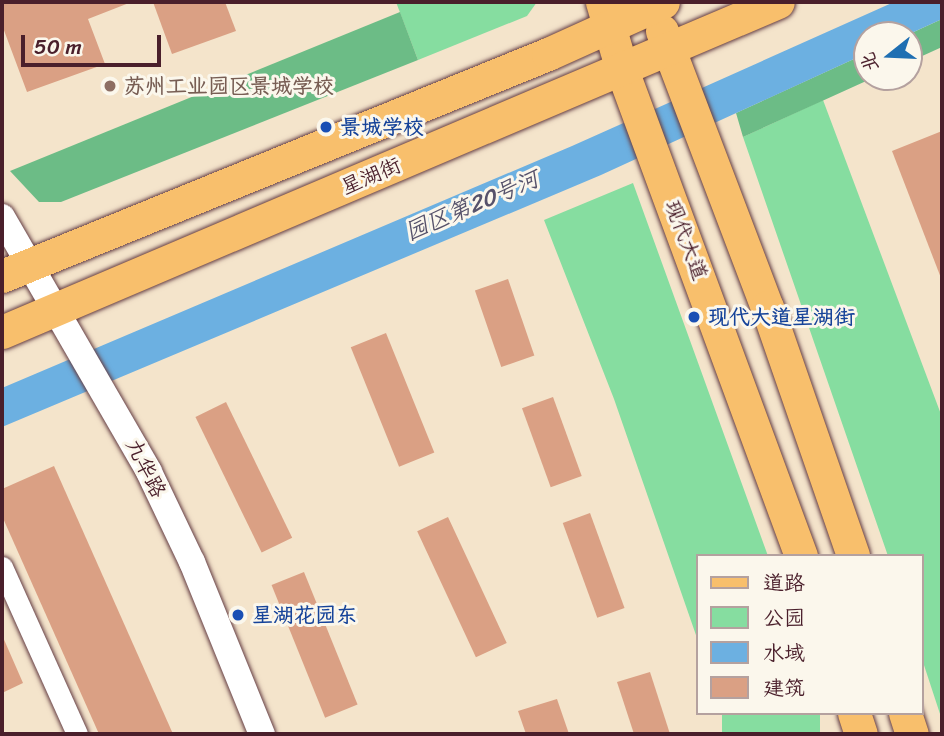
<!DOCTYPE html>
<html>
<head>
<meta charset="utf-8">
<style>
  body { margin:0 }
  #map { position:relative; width:944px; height:736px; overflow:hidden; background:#f4e4cb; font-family:Sriracha,"LXGW WenKai TC",sans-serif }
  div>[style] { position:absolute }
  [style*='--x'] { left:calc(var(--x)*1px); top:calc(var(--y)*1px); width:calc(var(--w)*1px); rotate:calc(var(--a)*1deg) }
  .green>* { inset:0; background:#86dda0; transform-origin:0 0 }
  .forest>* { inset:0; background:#6cbc86 }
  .water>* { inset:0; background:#6cb0e1 }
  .building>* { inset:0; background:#daa084; transform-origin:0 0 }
  .roads { filter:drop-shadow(0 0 2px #643d43) drop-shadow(0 0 2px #643d43) }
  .minor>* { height:21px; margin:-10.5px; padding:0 10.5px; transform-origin:10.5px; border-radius:10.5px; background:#fff }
  .tertiary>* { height:26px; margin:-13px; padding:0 13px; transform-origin:13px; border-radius:13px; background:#fff }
  .primary>* { height:33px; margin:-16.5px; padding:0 16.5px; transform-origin:16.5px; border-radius:16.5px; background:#f8bf6c }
  .dots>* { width:19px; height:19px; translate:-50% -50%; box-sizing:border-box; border:4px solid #fbf7ec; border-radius:50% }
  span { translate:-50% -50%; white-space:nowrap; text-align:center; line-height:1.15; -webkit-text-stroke:6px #fbf7ec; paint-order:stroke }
  .education-label { font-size:21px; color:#785e54; font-weight:700 }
  .left { translate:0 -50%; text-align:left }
  .transit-label { font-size:21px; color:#164399; font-weight:700 }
  .street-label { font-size:21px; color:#4a1f2b }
  .water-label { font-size:23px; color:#56526b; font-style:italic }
  .frame { position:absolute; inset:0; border:4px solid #4a1f2b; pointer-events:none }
  .legend { position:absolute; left:696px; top:554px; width:228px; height:161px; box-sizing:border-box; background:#fbf7ec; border:2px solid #b4a19f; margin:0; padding:9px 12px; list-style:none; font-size:21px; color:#4a1f2b }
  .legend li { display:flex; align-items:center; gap:14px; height:35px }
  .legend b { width:35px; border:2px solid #b4a19f }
  .north { position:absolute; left:853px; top:21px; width:70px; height:70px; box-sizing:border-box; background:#fbf7ec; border:2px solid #b4a19f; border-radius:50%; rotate:252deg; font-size:19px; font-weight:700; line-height:28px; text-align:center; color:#4a1f2b }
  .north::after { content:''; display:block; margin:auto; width:24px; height:32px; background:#1f6fb2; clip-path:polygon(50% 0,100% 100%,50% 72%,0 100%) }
  .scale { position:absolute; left:21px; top:35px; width:140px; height:32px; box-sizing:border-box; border:4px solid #4a1f2b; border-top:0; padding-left:9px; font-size:21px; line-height:24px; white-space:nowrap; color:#4a1f2b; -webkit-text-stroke:5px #fbf7ec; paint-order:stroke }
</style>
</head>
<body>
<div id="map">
  <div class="green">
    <i style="clip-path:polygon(396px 2px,537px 2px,527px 16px,418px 60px)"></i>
    <i style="clip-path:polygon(823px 100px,942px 417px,942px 720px,921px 656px,921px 556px,888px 556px,743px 137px)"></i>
    <i style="clip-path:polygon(633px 183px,768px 556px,697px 556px,697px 638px,614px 399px,544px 220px)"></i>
    <i style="left:722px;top:713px;width:98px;height:22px"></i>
  </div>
  <div class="forest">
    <i style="clip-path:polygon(400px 12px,418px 60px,61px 202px,39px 202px,10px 171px)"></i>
    <i style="clip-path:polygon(942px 19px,942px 47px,909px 62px,907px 35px)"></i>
    <i style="clip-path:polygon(867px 53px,867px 77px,875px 77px,743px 137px,736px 113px)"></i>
  </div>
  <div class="water">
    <i style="clip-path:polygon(894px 2px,942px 2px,942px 19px,907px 35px,867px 35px,867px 53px,601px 175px,2px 427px,2px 388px,572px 146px)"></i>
  </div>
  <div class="building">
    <i style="clip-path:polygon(2px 2px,129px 2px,129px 3px,88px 19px,105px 64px,27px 92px,2px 25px)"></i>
    <i style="clip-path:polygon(153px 2px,225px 2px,236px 31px,172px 54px)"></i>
    <i style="clip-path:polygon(942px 131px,942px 277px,941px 278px,892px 151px)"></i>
    <i style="left:508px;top:279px;width:81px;height:35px;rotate:71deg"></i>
    <i style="left:386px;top:333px;width:129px;height:38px;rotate:68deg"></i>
    <i style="left:553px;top:397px;width:84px;height:33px;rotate:70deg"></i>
    <i style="left:226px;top:402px;width:151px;height:34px;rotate:64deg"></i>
    <i style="clip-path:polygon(54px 466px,173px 734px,99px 734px,2px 516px,2px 489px)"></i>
    <i style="left:590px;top:513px;width:101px;height:29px;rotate:70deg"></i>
    <i style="left:448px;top:517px;width:139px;height:34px;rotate:65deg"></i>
    <i style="left:304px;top:572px;width:143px;height:35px;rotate:68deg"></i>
    <i style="clip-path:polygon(2px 635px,23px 683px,2px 693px)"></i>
    <i style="clip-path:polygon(650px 672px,670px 734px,634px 734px,617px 682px)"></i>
    <i style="clip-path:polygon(557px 699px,569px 734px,526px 734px,518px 711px)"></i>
  </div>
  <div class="roads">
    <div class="minor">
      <i style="--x:2;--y:567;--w:183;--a:65.8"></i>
    </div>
    <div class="tertiary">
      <i style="--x:2;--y:217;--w:294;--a:60"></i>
      <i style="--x:149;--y:472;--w:100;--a:64.5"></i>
      <i style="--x:192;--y:562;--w:186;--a:67.9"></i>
    </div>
    <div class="primary">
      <i style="--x:602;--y:2;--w:71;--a:73.6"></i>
      <i style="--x:622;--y:70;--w:518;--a:69.78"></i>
      <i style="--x:662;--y:31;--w:295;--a:69.2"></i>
      <i style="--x:767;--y:307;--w:263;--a:70.9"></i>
      <i style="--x:2;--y:276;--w:589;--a:-22.13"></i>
      <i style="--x:548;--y:54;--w:126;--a:-24.3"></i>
      <i style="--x:2;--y:332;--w:843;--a:-23.04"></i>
      <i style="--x:854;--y:713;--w:22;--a:72"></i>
      <i style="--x:905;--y:713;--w:22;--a:72"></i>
    </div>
  </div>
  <div class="dots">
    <i style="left:110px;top:86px;background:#8d6e63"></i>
    <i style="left:326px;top:127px;background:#1a4fb4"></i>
    <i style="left:694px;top:317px;background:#1a4fb4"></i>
    <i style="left:238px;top:615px;background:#1a4fb4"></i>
  </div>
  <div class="education-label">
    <span class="left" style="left:124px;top:86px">苏州工业园区景城学校</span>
  </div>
  <div class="transit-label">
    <span class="left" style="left:340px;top:127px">景城学校</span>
    <span class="left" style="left:708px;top:317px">现代大道星湖街</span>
    <span class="left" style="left:252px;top:615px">星湖花园东</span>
  </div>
  <div class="street-label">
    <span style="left:371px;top:176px;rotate:-23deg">星湖街</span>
    <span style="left:686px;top:240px;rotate:69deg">现代大道</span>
    <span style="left:146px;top:468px;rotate:63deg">九华路</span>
  </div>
  <div class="water-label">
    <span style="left:472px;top:206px;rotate:-23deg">园区第20号河</span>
  </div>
  <div class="frame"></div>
  <ul class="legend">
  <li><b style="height:9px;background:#f8bf6c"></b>道路</li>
  <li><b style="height:19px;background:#86dda0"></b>公园</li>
  <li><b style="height:19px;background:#6cb0e1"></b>水域</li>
  <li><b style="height:19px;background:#daa084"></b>建筑</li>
  </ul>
  <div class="north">北</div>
  <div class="scale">50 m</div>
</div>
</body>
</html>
